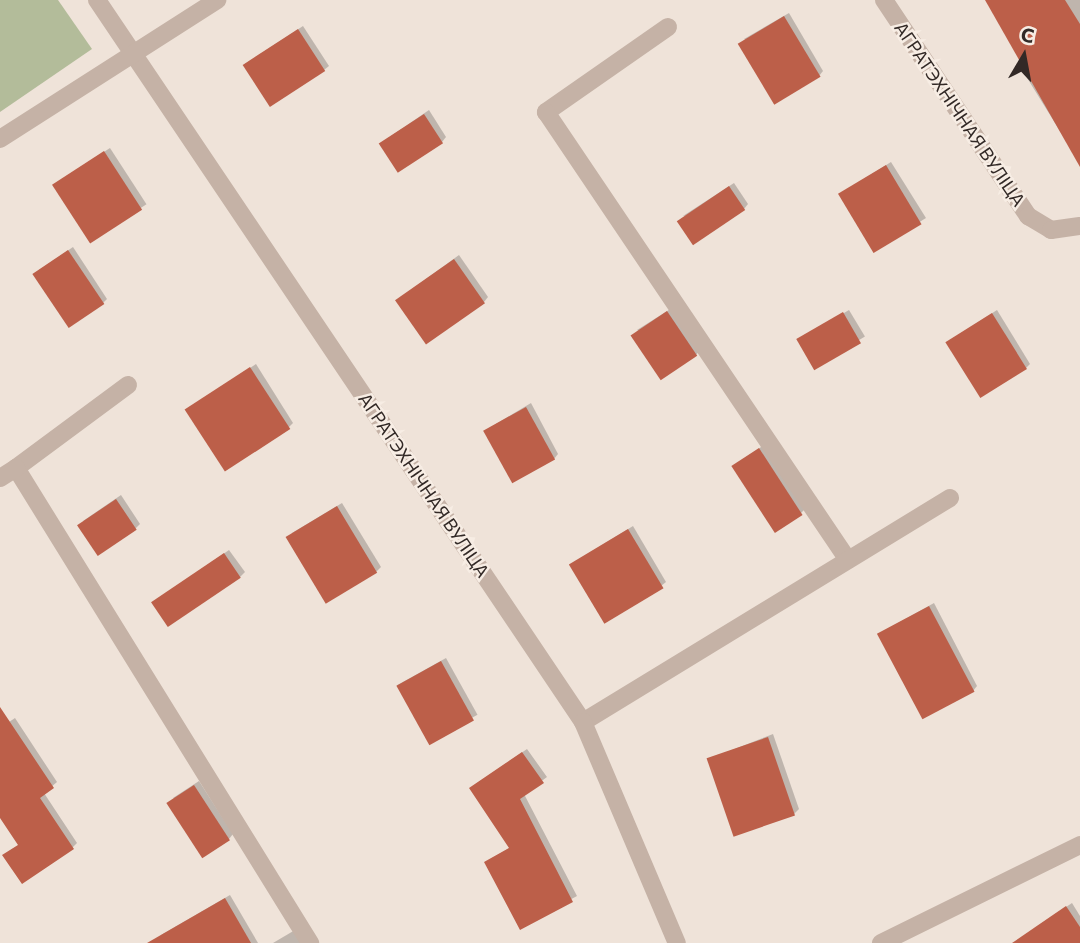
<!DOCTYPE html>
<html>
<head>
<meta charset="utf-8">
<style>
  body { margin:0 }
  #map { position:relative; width:1080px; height:943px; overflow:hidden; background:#efe3d9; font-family:Commissioner,sans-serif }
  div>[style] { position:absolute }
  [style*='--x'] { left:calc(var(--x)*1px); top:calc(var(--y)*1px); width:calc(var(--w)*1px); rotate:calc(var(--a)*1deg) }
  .green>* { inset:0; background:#b3bc9a }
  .shadow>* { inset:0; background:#0003; transform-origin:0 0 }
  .building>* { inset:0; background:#bc5f49; transform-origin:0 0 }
  .lane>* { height:18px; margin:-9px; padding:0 9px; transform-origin:9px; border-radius:9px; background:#c5b2a6 }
  .street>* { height:18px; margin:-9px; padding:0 9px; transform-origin:9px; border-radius:9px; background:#c5b2a6 }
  span { translate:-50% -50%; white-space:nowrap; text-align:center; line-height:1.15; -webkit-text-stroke:5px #f7ede4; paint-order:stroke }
  .street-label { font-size:18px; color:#322926 }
  .north { position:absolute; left:989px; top:21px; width:70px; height:70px; -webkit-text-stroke:5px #f7ede4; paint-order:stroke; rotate:10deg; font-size:19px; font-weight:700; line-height:28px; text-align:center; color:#322926 }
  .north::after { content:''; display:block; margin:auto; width:24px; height:32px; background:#322926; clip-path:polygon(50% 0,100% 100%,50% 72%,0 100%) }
</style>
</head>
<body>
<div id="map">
  <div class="green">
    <i style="clip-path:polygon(0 0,58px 0,92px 49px,0 112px)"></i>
  </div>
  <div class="shadow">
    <i style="clip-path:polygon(993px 0,1080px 0,1080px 136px,1068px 144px,1024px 73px,1029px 68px)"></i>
    <i style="clip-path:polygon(789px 13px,823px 71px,819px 76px,744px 39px)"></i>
    <i style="clip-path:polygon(303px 26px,329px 66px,324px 70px,245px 64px)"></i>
    <i style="clip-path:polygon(429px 110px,446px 137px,442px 142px,381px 143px)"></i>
    <i style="left:110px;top:148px;width:67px;height:61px;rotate:57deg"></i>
    <i style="left:891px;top:162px;width:66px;height:60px;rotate:58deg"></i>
    <i style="clip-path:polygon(734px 183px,748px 204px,744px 209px,683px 216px)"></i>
    <i style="clip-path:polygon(73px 247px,107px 299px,103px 303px,39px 270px)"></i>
    <i style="clip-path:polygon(459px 255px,488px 297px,484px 302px,397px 300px)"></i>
    <i style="clip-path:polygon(672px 308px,700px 350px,696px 355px,637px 330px)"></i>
    <i style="left:849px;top:310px;width:31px;height:56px;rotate:59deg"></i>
    <i style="clip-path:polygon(997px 310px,1030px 364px,1026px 368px,947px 342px)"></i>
    <i style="clip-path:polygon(256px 364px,293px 423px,289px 427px,187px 410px)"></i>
    <i style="clip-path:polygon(531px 403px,558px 454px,554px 459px,486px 430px)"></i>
    <i style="clip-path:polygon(764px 445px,805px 509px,801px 513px,733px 466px)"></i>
    <i style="clip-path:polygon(121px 495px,140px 524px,135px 529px,83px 521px)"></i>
    <i style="clip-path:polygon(342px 503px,381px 567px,376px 572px,292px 533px)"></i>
    <i style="clip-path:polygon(633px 526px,666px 582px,661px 586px,571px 564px)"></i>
    <i style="clip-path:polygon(229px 550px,245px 572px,240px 577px,158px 599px)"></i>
    <i style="clip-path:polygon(934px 603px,977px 686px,973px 691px,880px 633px)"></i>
    <i style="left:446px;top:658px;width:65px;height:56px;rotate:61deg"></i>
    <i style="clip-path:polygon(15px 718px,57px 782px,44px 793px,77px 843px,73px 847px,9px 851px,20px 844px,0 814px,0 728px)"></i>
    <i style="clip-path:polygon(773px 734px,799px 809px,794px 814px,709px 759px)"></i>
    <i style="clip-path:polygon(527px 749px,547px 777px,524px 794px,577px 896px,520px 927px,486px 862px,511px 847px,476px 784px)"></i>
    <i style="clip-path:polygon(199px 781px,233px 834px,229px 839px,173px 798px)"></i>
    <i style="clip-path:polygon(230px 895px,258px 943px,158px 943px,161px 935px)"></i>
    <i style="clip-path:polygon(1072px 903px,1080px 916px,1080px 943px,1039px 943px,1036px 927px)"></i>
    <i style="clip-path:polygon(295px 930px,305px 943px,273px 943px)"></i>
  </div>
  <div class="building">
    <i style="clip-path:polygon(985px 0,1065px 0,1080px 24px,1080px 167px)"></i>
    <i style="left:784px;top:16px;width:71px;height:54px;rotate:59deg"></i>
    <i style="left:298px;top:29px;width:50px;height:66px;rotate:57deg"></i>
    <i style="left:424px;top:114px;width:35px;height:54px;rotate:57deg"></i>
    <i style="left:104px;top:151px;width:70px;height:62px;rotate:57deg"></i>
    <i style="left:886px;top:165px;width:69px;height:56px;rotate:59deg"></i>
    <i style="left:729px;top:186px;width:29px;height:63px;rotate:56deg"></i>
    <i style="left:68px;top:250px;width:65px;height:43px;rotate:56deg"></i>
    <i style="left:454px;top:259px;width:54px;height:72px;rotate:55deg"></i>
    <i style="left:667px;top:311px;width:54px;height:44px;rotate:56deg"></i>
    <i style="left:843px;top:312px;width:36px;height:54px;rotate:60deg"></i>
    <i style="left:992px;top:313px;width:66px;height:55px;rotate:58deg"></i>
    <i style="left:250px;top:367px;width:74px;height:78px;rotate:57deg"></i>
    <i style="left:526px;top:407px;width:60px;height:49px;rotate:61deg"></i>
    <i style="left:759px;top:448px;width:80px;height:33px;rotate:57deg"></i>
    <i style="left:116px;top:499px;width:37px;height:47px;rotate:56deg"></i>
    <i style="left:337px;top:506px;width:78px;height:60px;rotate:59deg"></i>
    <i style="left:628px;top:529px;width:69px;height:69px;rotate:59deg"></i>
    <i style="left:224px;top:553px;width:30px;height:88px;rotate:56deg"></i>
    <i style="left:929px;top:606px;width:97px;height:59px;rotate:62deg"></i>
    <i style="left:441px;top:661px;width:68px;height:51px;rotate:61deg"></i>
    <i style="clip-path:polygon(0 707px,54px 788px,40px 798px,74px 849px,22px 884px,2px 855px,18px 845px,0 818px)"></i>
    <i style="left:768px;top:737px;width:83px;height:65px;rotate:71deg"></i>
    <i style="clip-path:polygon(522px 752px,544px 783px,520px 799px,573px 902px,520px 930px,484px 862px,509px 848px,469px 788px)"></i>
    <i style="left:194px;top:785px;width:66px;height:33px;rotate:57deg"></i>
    <i style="clip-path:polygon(225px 898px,251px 943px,147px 943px)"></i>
    <i style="clip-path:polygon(1066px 906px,1080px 927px,1080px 943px,1012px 943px)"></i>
  </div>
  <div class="lane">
    <i style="--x:668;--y:27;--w:149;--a:145.1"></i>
    <i style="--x:546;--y:112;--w:540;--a:56.02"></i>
    <i style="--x:128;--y:385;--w:139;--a:143.5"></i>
    <i style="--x:16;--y:468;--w:559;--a:58.24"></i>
    <i style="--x:0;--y:478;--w:19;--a:-32"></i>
    <i style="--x:583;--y:722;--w:430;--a:-31.4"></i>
  </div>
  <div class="street">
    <i style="--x:97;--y:0;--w:870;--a:56.05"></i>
    <i style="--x:583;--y:722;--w:240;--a:67"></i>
    <i style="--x:884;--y:0;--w:260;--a:56.3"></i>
    <i style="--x:1028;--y:216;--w:27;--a:31"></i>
    <i style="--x:1051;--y:230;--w:29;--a:-8"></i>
    <i style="--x:0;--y:139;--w:258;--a:-32.6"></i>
    <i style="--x:881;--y:943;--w:222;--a:-26.2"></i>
  </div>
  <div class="street-label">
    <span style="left:960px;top:114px;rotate:56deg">АГРАТЭХНІЧНАЯ ВУЛІЦА</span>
    <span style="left:424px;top:485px;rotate:56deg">АГРАТЭХНІЧНАЯ ВУЛІЦА</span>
  </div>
  <div class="north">С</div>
</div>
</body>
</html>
